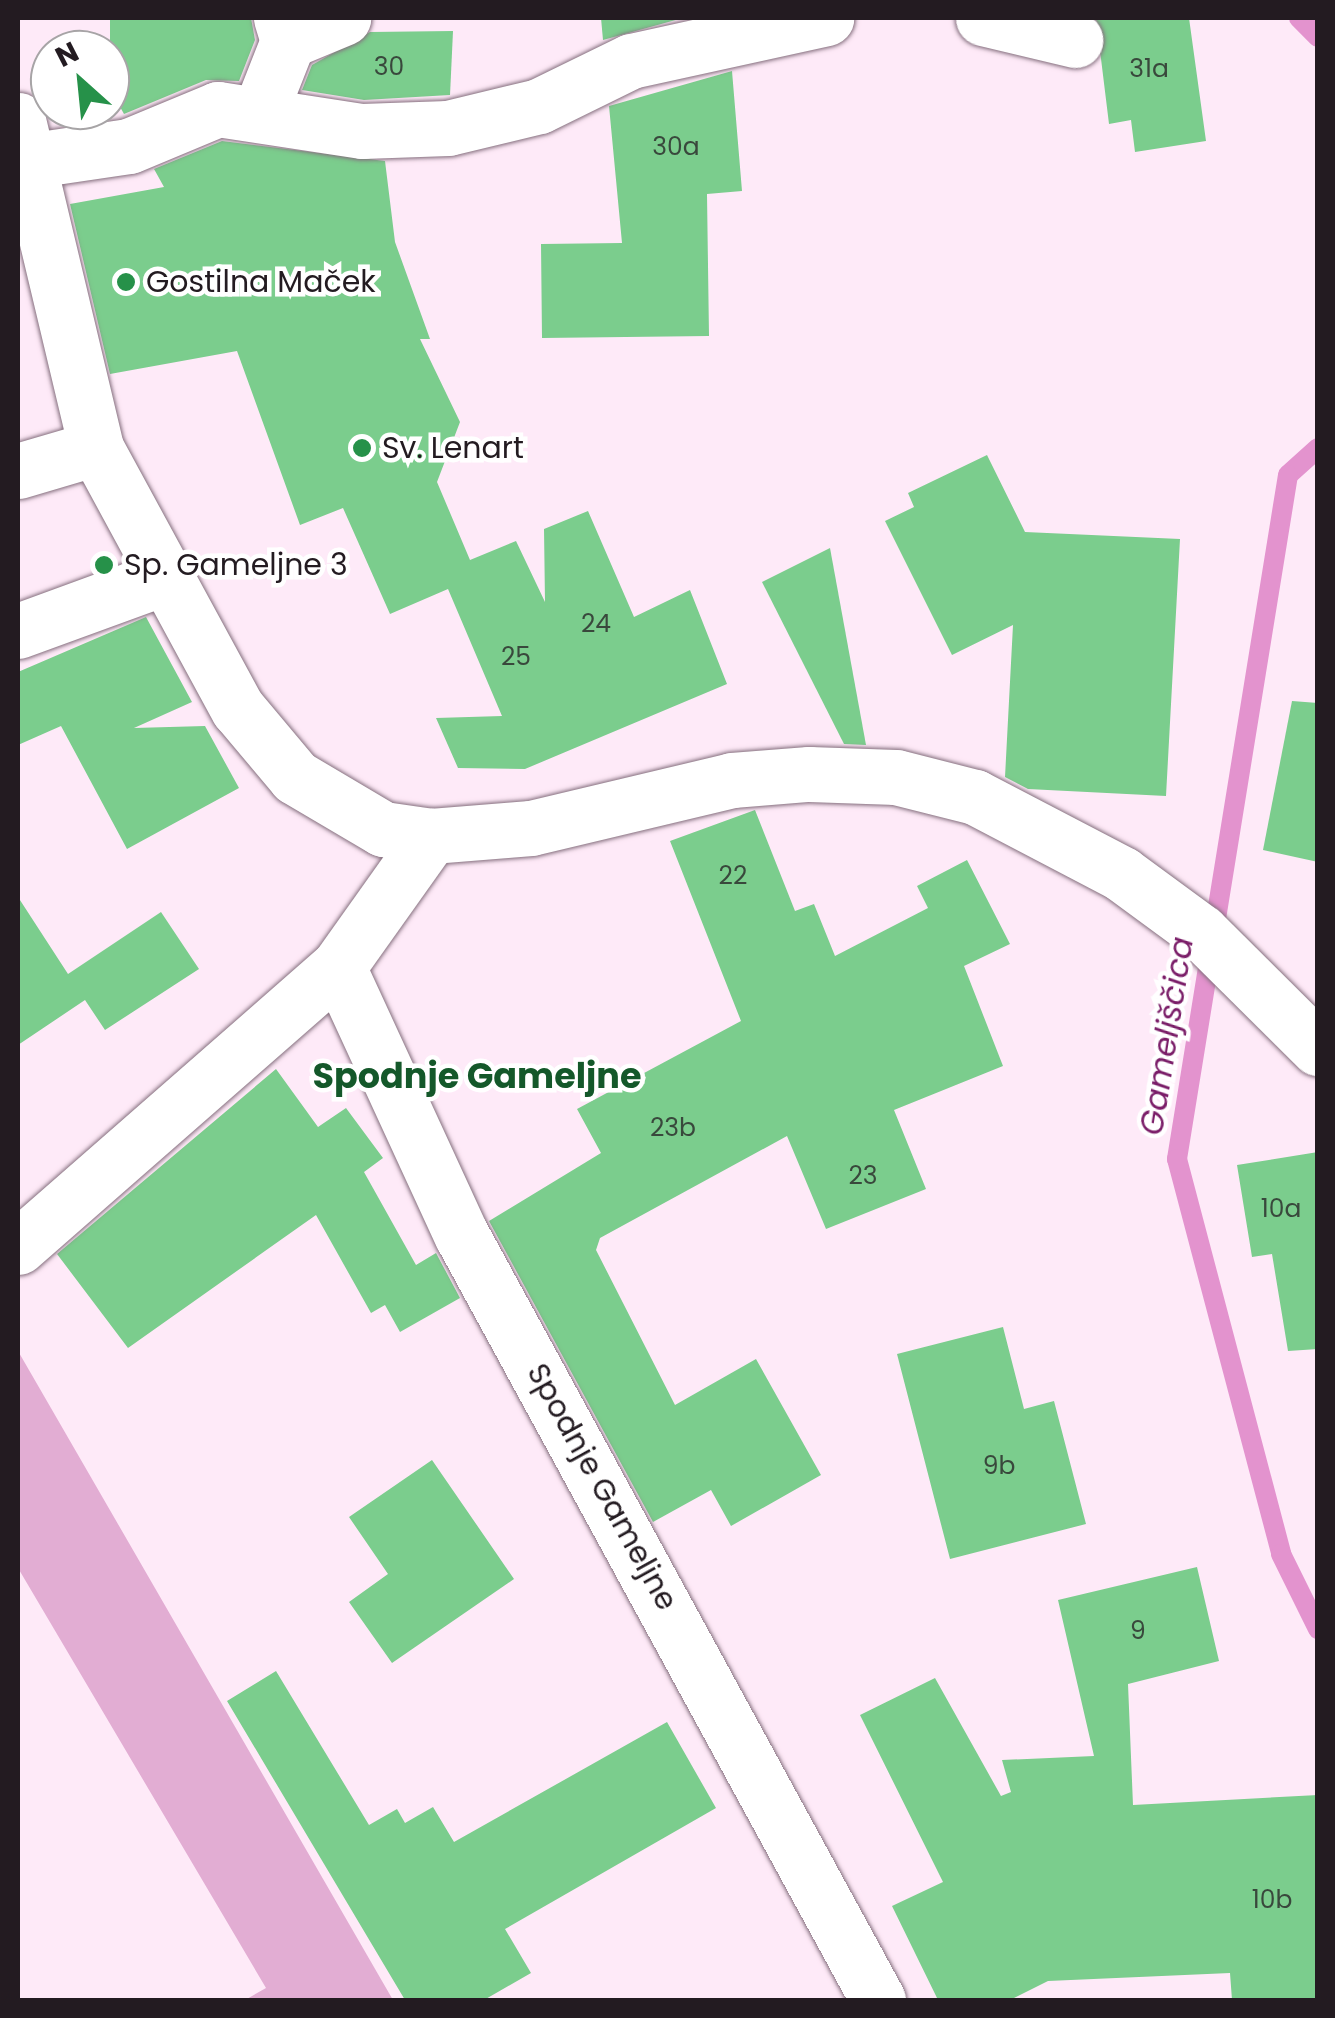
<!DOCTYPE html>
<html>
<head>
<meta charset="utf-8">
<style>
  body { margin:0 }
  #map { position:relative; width:1335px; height:2018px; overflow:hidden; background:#feeaf8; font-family:Poppins,sans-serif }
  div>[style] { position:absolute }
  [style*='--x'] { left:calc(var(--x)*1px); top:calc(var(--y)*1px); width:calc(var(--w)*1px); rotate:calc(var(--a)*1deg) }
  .green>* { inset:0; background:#e2add3 }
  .stream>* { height:20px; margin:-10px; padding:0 10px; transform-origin:10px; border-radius:10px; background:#e393ce }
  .building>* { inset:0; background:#7bcd8d }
  .roads { filter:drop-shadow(0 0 2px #856f7e) drop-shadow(0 0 2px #856f7e) }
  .minor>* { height:55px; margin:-27.5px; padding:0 27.5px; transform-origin:27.5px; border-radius:27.5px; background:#fff }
  .tertiary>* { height:55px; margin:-27.5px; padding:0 27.5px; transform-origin:27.5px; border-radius:27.5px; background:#fff }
  .dots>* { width:28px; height:28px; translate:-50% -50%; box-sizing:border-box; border:5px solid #fff; border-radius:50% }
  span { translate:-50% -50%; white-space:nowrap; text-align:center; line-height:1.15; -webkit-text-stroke:9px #fff; paint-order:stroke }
  .number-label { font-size:25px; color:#39483c }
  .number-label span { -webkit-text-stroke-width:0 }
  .poi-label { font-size:30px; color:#231b21 }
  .left { translate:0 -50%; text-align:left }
  .street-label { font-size:30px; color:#231b21 }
  .water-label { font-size:32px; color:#7a1d68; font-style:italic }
  .quarter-label { font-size:35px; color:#14582a; font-weight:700 }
  .frame { position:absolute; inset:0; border:20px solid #231b21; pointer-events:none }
  .north { position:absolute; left:30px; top:30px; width:100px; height:100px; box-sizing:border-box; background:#fff; border:2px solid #a7a4a6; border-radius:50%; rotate:333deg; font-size:28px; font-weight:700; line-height:40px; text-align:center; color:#231b21 }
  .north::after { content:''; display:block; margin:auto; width:35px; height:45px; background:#269149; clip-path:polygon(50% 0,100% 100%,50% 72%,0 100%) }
</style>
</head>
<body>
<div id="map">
  <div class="green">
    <i style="clip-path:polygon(18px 1351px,393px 2000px,245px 2000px,266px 1988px,18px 1568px)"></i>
  </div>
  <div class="stream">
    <i style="--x:1299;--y:18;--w:27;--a:45"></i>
    <i style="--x:1318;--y:448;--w:40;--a:138"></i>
    <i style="--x:1288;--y:475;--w:693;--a:99.22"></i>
    <i style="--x:1177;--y:1159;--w:408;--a:75.2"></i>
    <i style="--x:1281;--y:1554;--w:84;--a:63.7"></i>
  </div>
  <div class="building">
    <i style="clip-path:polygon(110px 18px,251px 18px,255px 40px,239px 81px,206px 80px,124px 114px,110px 89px)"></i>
    <i style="clip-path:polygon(601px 18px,683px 18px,603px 40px)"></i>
    <i style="clip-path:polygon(1096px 18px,1189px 18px,1206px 141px,1135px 152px,1131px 120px,1109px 124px)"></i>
    <i style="clip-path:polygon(453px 31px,450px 95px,364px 100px,302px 90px,312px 65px,370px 32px)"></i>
    <i style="clip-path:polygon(732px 71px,742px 191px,707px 194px,709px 336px,542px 338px,541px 244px,622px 243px,609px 106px)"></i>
    <i style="clip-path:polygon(222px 141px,385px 161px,395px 242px,430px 339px,420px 339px,460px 422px,437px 482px,470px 560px,516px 541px,545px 602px,544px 529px,588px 511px,634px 617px,690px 590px,727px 684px,525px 769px,458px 768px,436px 718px,502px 716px,448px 589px,390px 614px,343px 508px,300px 525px,237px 351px,110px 374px,70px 204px,164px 187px,154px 169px)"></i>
    <i style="clip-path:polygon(987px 455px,1025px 532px,1180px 539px,1166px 796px,1028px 789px,1005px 777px,1013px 625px,952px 655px,885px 521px,914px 507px,908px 493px)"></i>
    <i style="clip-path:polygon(830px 548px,866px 745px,844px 744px,762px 582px)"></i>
    <i style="clip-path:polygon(146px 617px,192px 702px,134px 728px,205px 726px,239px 788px,127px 849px,61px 726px,18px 745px,18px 672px)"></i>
    <i style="clip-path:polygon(1292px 701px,1318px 703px,1318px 862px,1263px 850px)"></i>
    <i style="clip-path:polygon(755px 810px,795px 911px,814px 904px,835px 956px,928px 908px,917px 886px,967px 860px,1010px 944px,964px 966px,1003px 1066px,894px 1110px,926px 1189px,826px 1229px,787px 1136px,600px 1238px,596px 1250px,675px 1405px,756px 1359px,821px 1475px,731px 1526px,711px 1490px,653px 1522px,489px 1221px,601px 1153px,577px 1109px,741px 1021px,670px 841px)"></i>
    <i style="clip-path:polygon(18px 897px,68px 974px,161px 912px,199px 969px,105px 1030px,85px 1000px,18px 1045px)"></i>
    <i style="clip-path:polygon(276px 1069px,318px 1127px,346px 1108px,383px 1158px,364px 1172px,416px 1265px,436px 1253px,460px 1298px,400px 1332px,385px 1305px,371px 1313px,316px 1215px,128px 1348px,57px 1254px)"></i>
    <i style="clip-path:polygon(1318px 1152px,1318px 1349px,1288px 1351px,1272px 1254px,1252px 1257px,1237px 1165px)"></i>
    <i style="clip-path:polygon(1003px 1327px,1024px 1409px,1054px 1401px,1086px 1524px,950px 1559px,897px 1354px)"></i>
    <i style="clip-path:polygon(432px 1460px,514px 1579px,392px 1663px,349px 1602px,388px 1574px,349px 1517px)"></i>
    <i style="clip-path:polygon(1197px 1567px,1219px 1661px,1128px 1684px,1133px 1805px,1318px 1795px,1318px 2000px,1232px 2000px,1230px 1973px,1048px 1981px,1010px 2000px,938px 2000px,892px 1906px,943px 1882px,860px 1715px,935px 1678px,1001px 1796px,1011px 1792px,1002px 1760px,1094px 1756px,1058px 1600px)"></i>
    <i style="clip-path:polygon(276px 1671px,369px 1825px,397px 1809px,405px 1823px,433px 1807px,454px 1842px,667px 1722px,716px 1808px,505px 1929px,531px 1973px,484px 2000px,405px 2000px,227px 1701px)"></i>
  </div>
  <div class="roads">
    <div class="minor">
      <i style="--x:983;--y:18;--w:95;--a:13.4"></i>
      <i style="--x:288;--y:41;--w:60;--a:-22.7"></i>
      <i style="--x:260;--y:112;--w:76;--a:-68.5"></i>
      <i style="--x:288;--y:41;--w:24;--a:-107"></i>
      <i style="--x:27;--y:161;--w:103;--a:-8.4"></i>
      <i style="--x:129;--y:146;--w:96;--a:-22.6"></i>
      <i style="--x:218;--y:109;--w:146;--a:8.7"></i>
      <i style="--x:362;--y:131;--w:86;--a:-2"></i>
      <i style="--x:448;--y:128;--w:94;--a:-13.6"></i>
      <i style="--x:539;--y:106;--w:102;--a:-26.1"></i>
      <i style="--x:631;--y:61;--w:200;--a:-12.4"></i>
      <i style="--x:18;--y:471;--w:81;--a:-16.4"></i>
      <i style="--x:18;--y:631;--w:154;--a:-20.1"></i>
      <i style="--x:338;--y:967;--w:296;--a:65.3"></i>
      <i style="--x:462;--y:1236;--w:870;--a:61.43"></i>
      <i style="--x:18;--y:1247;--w:425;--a:-41.2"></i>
      <i style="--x:338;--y:967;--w:161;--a:-54.6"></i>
    </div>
    <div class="tertiary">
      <i style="--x:18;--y:120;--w:337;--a:76.6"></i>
      <i style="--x:96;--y:448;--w:297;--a:61.5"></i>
      <i style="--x:238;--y:709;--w:89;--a:50"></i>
      <i style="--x:295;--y:777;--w:102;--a:30.6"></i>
      <i style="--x:383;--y:829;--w:49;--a:8.3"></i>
      <i style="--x:431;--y:836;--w:100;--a:-4.6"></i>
      <i style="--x:531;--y:828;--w:207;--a:-13.4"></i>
      <i style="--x:732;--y:780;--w:77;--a:-4.5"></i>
      <i style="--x:809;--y:774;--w:87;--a:2"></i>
      <i style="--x:896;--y:777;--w:81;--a:14.2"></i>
      <i style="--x:975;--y:797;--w:166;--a:27.6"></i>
      <i style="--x:1122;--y:874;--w:98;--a:36.3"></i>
      <i style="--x:1201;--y:932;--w:165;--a:44.8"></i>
    </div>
  </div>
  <div class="dots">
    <i style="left:126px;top:282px;background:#269149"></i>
    <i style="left:362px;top:448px;background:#269149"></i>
    <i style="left:104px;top:565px;background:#269149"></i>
  </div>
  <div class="number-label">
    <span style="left:389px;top:67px">30</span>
    <span style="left:1149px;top:69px">31a</span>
    <span style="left:676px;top:147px">30a</span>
    <span style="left:596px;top:624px">24</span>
    <span style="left:516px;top:657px">25</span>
    <span style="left:733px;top:876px">22</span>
    <span style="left:673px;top:1128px">23b</span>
    <span style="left:863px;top:1176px">23</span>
    <span style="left:1281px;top:1209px">10a</span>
    <span style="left:999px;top:1466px">9b</span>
    <span style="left:1138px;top:1631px">9</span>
    <span style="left:1272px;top:1900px">10b</span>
  </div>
  <div class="poi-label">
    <span class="left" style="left:146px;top:282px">Gostilna Maček</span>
    <span class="left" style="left:382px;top:448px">Sv. Lenart</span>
    <span class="left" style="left:124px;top:565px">Sp. Gameljne 3</span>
  </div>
  <div class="street-label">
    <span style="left:602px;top:1487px;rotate:61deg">Spodnje Gameljne</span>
  </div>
  <div class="water-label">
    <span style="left:1167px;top:1036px;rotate:-81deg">Gameljščica</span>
  </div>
  <div class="quarter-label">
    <span style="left:477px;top:1076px">Spodnje Gameljne</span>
  </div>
  <div class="frame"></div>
  <div class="north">N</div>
</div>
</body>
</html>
